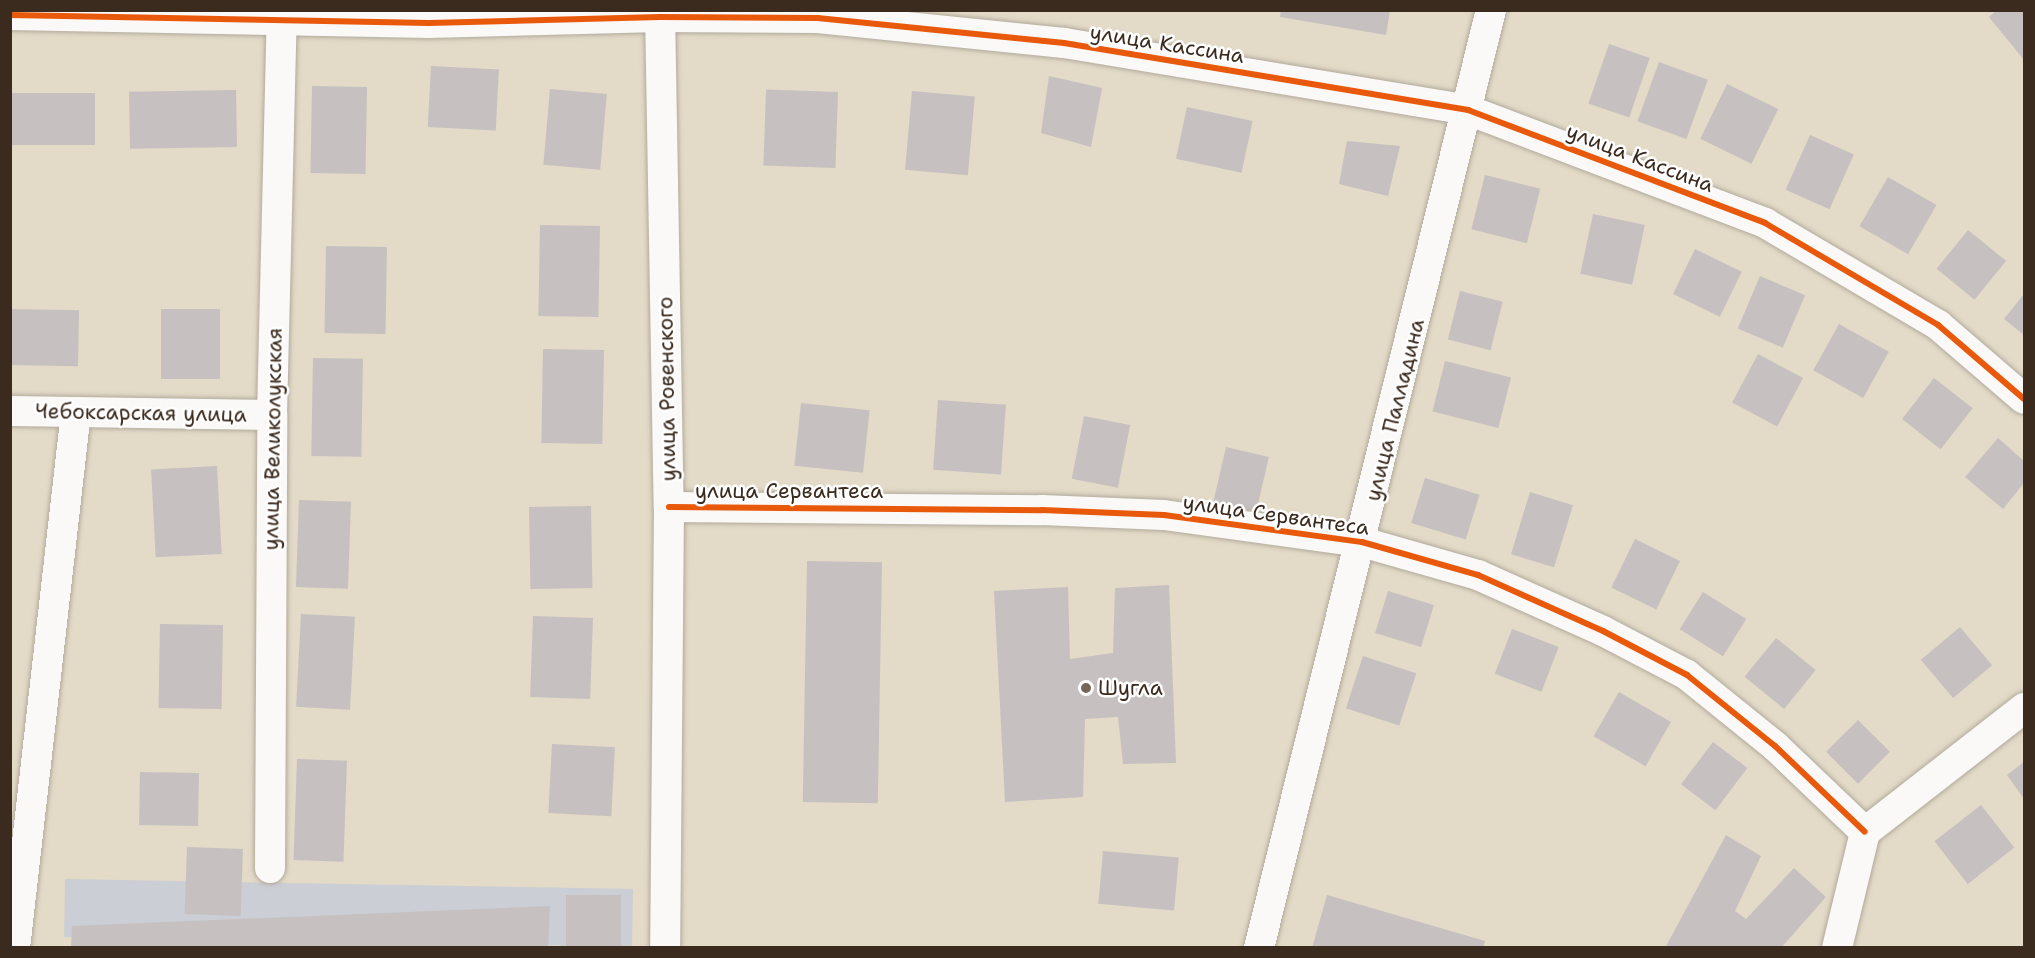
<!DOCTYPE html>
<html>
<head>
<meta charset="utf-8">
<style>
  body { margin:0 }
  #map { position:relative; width:2035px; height:958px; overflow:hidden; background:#e3dac7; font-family:"Shantell Sans",sans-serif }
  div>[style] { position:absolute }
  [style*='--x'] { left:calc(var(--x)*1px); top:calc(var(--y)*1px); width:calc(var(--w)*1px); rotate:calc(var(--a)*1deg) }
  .industrial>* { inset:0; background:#cbced4; transform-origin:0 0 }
  .building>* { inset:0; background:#c6c0c0; transform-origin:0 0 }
  .roads { filter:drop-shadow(0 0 2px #b1aa9c) drop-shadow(0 0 2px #b1aa9c) }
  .minor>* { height:30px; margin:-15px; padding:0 15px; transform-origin:15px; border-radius:15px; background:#fbf9f7 }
  .cycleway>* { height:6px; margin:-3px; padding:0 3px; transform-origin:3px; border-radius:3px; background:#e8590c }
  .dots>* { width:16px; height:16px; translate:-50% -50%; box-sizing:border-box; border:3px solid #fff; border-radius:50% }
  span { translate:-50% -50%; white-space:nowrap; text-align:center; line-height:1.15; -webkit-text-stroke:5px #fff; paint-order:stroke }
  .street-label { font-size:21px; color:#3b2a1e }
  .poi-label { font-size:21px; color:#3b2a1e }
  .left { translate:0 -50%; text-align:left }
  .frame { position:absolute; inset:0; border:12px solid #3b2a1e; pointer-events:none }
</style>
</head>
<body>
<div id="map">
  <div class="industrial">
    <i style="left:633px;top:889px;width:58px;height:568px;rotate:91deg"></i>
  </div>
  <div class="building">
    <i style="clip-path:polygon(1281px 10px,1390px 10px,1386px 35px,1280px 17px)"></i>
    <i style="clip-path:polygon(1997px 10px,2024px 10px,2024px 60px,1989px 17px)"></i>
    <i style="left:1609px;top:44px;width:43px;height:63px;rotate:19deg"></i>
    <i style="left:1659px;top:62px;width:52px;height:63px;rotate:20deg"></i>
    <i style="left:431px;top:66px;width:68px;height:61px;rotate:3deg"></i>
    <i style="clip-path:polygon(1049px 76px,1102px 88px,1091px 147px,1041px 133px)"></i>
    <i style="left:1727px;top:84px;width:57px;height:61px;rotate:26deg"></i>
    <i style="left:312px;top:86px;width:55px;height:87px;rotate:1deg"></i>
    <i style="left:550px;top:89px;width:57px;height:76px;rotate:5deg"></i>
    <i style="left:236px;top:90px;width:57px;height:107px;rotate:89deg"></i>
    <i style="left:912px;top:91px;width:63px;height:79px;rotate:5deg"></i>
    <i style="left:838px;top:92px;width:76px;height:72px;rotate:92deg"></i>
    <i style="left:10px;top:93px;width:85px;height:52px"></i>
    <i style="left:1187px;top:107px;width:67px;height:53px;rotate:12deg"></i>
    <i style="left:1810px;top:135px;width:48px;height:60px;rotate:24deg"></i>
    <i style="clip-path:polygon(1347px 141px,1400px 146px,1388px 196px,1339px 184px)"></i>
    <i style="left:1485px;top:175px;width:57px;height:56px;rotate:14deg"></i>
    <i style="left:1888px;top:177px;width:56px;height:57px;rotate:30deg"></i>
    <i style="left:1593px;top:214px;width:53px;height:61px;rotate:12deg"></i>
    <i style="left:540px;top:225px;width:60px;height:91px;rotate:1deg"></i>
    <i style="left:1968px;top:230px;width:49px;height:50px;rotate:39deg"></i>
    <i style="left:326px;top:246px;width:61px;height:87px;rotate:1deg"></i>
    <i style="left:1695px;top:249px;width:52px;height:50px;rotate:26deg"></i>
    <i style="left:1760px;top:276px;width:49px;height:57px;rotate:23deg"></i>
    <i style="left:1460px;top:291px;width:44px;height:50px;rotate:14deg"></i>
    <i style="clip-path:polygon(2024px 294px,2024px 335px,2004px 319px)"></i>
    <i style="left:10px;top:309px;width:69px;height:56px;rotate:1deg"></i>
    <i style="left:220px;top:309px;width:70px;height:59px;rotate:90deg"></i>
    <i style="left:1839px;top:324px;width:57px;height:53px;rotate:29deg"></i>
    <i style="left:604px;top:350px;width:94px;height:61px;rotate:91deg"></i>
    <i style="left:1758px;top:354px;width:51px;height:55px;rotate:28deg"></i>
    <i style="left:313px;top:358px;width:50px;height:98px;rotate:1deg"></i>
    <i style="left:1445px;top:361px;width:68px;height:52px;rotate:14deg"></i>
    <i style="left:1934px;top:378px;width:49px;height:52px;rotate:38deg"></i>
    <i style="left:938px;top:400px;width:68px;height:70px;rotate:4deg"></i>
    <i style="left:801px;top:403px;width:69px;height:63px;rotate:6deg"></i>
    <i style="left:1084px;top:416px;width:47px;height:64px;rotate:11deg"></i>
    <i style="clip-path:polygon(1998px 438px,2024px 461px,2024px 483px,2003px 509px,1965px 477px)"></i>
    <i style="left:1226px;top:447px;width:44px;height:56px;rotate:13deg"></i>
    <i style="left:217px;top:466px;width:88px;height:66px;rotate:87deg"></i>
    <i style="left:1425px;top:478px;width:57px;height:47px;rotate:17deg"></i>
    <i style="left:1530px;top:492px;width:45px;height:65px;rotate:17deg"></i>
    <i style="left:299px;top:500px;width:52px;height:87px;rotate:2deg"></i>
    <i style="left:591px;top:506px;width:82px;height:62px;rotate:89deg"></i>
    <i style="left:1635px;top:539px;width:50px;height:54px;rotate:26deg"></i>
    <i style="left:807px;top:561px;width:75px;height:241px;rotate:1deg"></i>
    <i style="clip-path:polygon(1169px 585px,1176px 763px,1123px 764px,1118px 717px,1085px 719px,1083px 797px,1005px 802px,994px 591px,1068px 587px,1070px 659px,1113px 653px,1115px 588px)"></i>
    <i style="left:1388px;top:591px;width:48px;height:44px;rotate:17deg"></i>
    <i style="left:1703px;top:592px;width:51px;height:44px;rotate:32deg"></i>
    <i style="left:301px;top:614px;width:54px;height:93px;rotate:3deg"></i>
    <i style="left:533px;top:616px;width:60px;height:81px;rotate:2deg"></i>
    <i style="left:160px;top:624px;width:63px;height:84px;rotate:1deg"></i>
    <i style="left:1960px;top:627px;width:50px;height:51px;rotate:50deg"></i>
    <i style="left:1512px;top:629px;width:50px;height:48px;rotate:21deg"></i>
    <i style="left:1776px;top:638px;width:51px;height:50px;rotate:39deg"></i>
    <i style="left:1363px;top:656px;width:56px;height:55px;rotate:18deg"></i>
    <i style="left:1619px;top:692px;width:60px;height:51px;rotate:30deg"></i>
    <i style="left:1858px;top:720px;width:45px;height:45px;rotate:45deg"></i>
    <i style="left:1713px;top:742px;width:43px;height:53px;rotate:37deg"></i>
    <i style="left:552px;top:744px;width:63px;height:69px;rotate:3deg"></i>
    <i style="left:297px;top:759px;width:50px;height:101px;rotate:2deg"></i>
    <i style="clip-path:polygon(2024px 762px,2024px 799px,2007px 775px)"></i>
    <i style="left:140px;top:772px;width:59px;height:53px;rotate:1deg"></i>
    <i style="left:1981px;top:805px;width:54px;height:59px;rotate:52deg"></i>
    <i style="clip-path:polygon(1726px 835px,1761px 856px,1735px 911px,1746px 919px,1794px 868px,1826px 897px,1781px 948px,1665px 948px)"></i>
    <i style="left:187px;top:847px;width:56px;height:67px;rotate:2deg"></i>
    <i style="left:1103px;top:851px;width:76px;height:53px;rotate:5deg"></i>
    <i style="left:566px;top:895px;width:55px;height:53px"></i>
    <i style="clip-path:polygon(1327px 895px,1485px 941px,1483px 948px,1312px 948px)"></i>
    <i style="clip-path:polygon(550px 906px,548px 948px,71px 948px,72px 926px)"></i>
  </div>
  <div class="roads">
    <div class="minor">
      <i style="--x:660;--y:10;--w:497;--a:89"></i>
      <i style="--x:669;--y:507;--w:441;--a:90.5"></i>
      <i style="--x:10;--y:15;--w:419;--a:1.1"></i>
      <i style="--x:429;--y:23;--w:231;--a:-1.5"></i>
      <i style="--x:660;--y:17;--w:158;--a:0.4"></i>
      <i style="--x:818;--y:18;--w:247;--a:5.8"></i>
      <i style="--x:1064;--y:43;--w:410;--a:9.4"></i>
      <i style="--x:1468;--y:110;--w:318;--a:20.8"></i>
      <i style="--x:1765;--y:223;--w:201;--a:30.5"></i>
      <i style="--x:1938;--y:325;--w:113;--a:40.7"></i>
      <i style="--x:10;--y:411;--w:262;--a:0.9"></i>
      <i style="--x:669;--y:507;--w:373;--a:0.5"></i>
      <i style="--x:1042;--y:510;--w:122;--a:2.3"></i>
      <i style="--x:1164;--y:515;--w:200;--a:7.8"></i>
      <i style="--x:1362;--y:542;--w:121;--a:15.9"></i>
      <i style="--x:1478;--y:575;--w:137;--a:24.1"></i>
      <i style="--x:1603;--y:631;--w:95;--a:27.6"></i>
      <i style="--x:1687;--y:675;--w:113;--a:38.9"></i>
      <i style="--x:1775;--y:746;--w:124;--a:43.7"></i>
      <i style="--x:270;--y:868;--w:453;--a:-89.7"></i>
      <i style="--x:272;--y:415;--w:405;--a:-88.6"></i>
      <i style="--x:15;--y:948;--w:539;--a:-83.51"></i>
      <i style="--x:1259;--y:948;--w:966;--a:-76.11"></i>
      <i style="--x:1837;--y:948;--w:119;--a:-76.4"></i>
      <i style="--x:1865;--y:832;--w:202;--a:-37.9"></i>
    </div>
  </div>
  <div class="cycleway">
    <i style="--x:10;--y:15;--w:419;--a:1.1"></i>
    <i style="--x:429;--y:23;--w:231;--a:-1.5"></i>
    <i style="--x:660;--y:17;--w:158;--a:0.4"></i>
    <i style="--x:818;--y:18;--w:247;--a:5.8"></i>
    <i style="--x:1064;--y:43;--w:410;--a:9.4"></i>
    <i style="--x:1468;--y:110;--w:318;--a:20.8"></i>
    <i style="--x:1765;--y:223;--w:201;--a:30.5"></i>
    <i style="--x:1938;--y:325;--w:113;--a:40.7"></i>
    <i style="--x:669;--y:507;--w:373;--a:0.5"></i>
    <i style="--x:1042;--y:510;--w:122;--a:2.3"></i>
    <i style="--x:1164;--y:515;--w:200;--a:7.8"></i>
    <i style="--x:1362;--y:542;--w:121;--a:15.9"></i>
    <i style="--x:1478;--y:575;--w:137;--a:24.1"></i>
    <i style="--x:1603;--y:631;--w:95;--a:27.6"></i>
    <i style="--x:1687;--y:675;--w:113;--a:38.9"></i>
    <i style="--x:1775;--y:746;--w:124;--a:43.7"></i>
  </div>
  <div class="dots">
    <i style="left:1086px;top:688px;background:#766859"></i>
  </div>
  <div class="street-label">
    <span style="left:1167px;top:44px;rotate:9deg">улица Кассина</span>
    <span style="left:1640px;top:158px;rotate:21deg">улица Кассина</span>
    <span style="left:667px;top:389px;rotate:-91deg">улица Ровенского</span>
    <span style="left:1395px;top:410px;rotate:-76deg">улица Палладина</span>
    <span style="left:141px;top:413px;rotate:1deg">Чебоксарская улица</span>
    <span style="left:273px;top:439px;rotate:-89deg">улица Великолукская</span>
    <span style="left:789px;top:491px">улица Сервантеса</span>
    <span style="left:1276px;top:515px;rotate:8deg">улица Сервантеса</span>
  </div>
  <div class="poi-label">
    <span class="left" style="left:1098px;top:688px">Шугла</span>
  </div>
  <div class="frame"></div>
</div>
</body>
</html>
